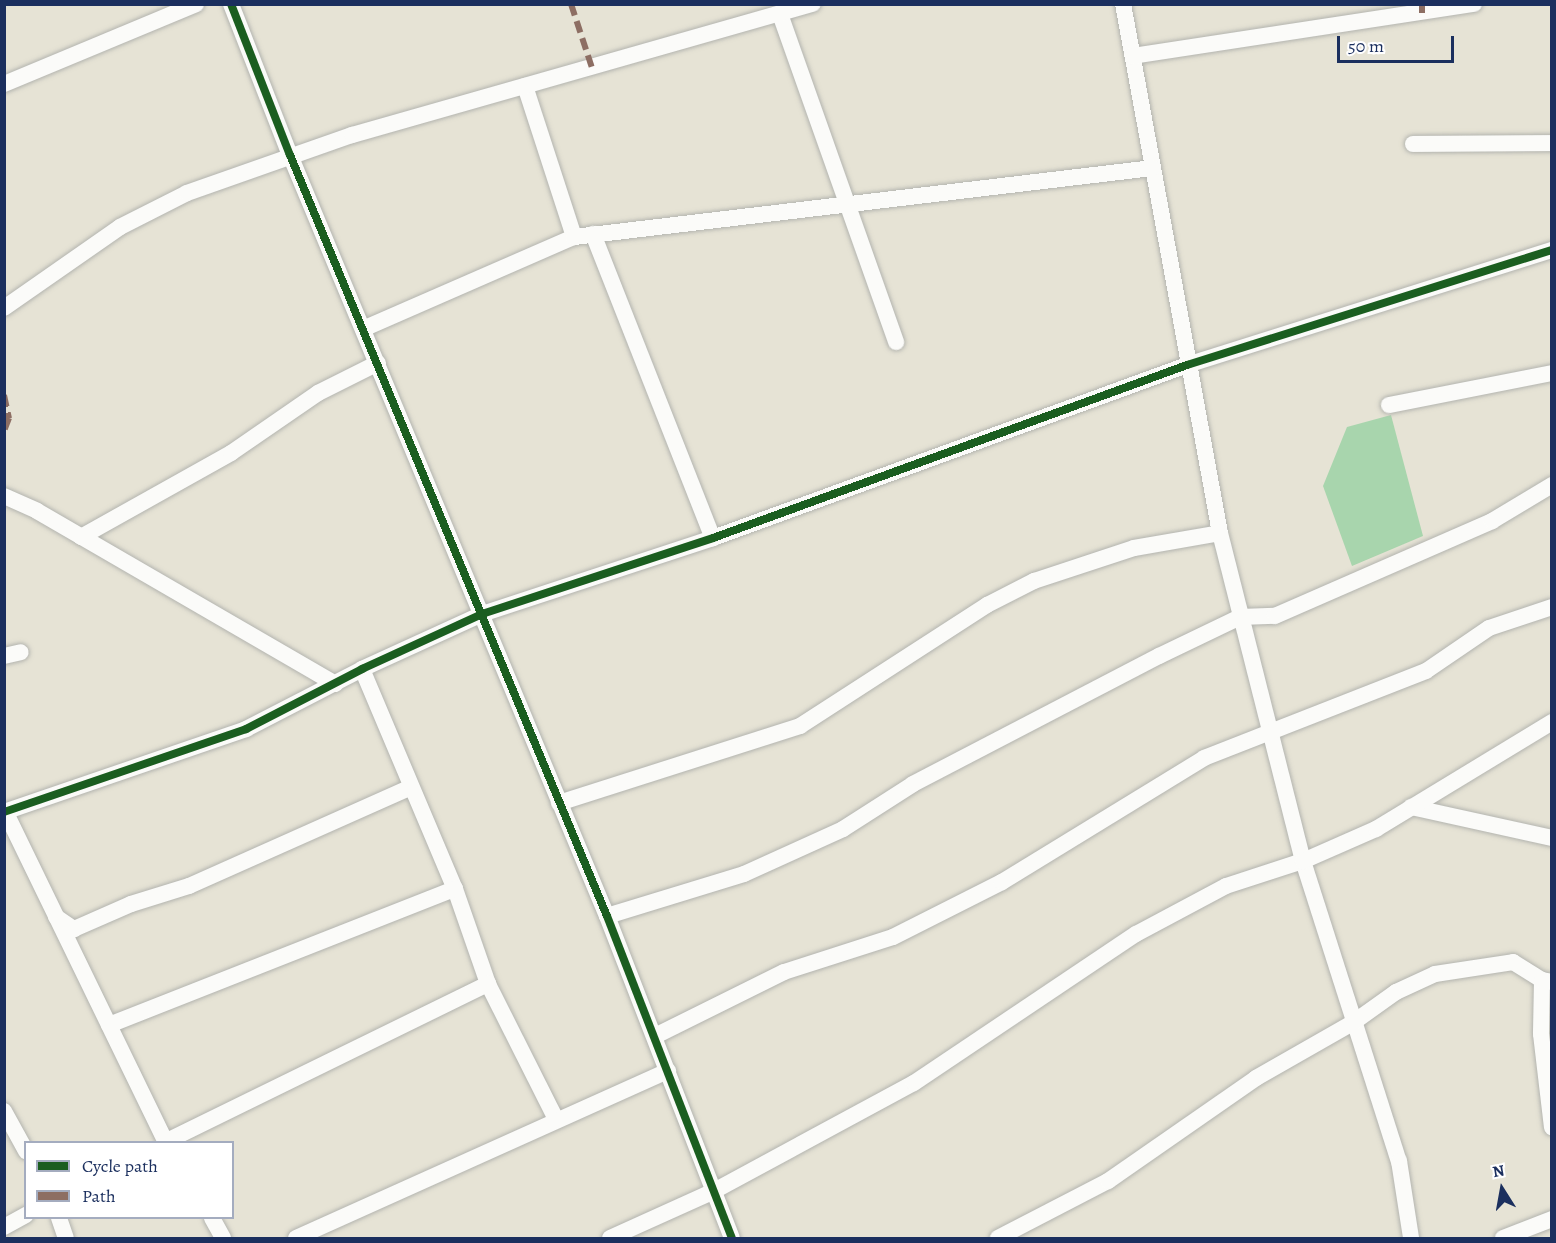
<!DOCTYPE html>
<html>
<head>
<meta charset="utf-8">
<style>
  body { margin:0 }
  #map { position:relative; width:1556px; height:1243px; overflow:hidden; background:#e6e3d5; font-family:Alegreya,serif }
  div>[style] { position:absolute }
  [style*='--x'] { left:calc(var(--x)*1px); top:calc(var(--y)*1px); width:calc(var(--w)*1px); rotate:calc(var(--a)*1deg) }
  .green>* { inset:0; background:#a8d5ad }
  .roads { filter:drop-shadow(0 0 2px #b3b4af) drop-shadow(0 0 2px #b3b4af) }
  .minor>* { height:16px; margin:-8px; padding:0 8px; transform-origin:8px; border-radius:8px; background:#fbfbf9 }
  .quiet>* { height:6px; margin-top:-3px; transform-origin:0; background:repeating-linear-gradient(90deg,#8d6e63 0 12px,transparent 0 18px) }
  .cycleway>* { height:8px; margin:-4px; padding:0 4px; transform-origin:4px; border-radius:4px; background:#1b5e20 }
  span { translate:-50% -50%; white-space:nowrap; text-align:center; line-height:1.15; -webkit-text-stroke:4.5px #fff; paint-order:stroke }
  .frame { position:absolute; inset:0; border:6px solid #1b2f5e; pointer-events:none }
  .legend { position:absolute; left:24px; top:1141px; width:210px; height:78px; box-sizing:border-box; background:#fff; border:2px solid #a4acbf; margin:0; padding:8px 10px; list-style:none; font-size:18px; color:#1b2f5e }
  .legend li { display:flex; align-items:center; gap:12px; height:30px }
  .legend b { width:30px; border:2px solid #a4acbf }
  .north { position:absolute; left:1472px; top:1159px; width:60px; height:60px; -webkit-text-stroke:4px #fff; paint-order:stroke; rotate:349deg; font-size:16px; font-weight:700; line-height:24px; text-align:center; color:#1b2f5e }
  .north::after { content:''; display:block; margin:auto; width:21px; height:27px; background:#1b2f5e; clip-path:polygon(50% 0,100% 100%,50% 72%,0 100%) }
  .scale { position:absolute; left:1337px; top:36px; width:117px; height:27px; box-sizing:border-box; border:3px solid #1b2f5e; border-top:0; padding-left:8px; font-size:18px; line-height:21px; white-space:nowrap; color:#1b2f5e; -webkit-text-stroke:4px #fff; paint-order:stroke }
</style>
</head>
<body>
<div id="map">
  <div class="green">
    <i style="clip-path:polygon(1391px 415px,1423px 536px,1352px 566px,1323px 486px,1347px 427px)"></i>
  </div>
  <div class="roads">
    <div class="minor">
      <i style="--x:231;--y:4;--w:162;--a:68.7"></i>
      <i style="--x:290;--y:155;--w:824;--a:67.39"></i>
      <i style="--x:607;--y:916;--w:345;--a:68.8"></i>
      <i style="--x:1123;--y:4;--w:538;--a:79.61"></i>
      <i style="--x:1220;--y:533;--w:338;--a:75.8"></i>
      <i style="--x:1303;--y:861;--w:315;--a:72.3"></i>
      <i style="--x:1399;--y:1161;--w:78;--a:81.1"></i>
      <i style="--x:780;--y:14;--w:348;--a:70.5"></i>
      <i style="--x:1133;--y:56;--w:345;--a:-8.7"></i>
      <i style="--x:4;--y:84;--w:208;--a:-22.6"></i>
      <i style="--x:525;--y:86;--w:159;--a:72"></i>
      <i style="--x:1413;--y:144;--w:139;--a:-0.4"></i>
      <i style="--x:593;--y:234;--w:327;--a:68.5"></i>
      <i style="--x:4;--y:308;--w:141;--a:-34.9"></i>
      <i style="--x:120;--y:227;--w:75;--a:-26.9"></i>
      <i style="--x:187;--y:193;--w:175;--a:-19.4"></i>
      <i style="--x:352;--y:135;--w:479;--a:-15.9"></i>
      <i style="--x:363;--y:329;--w:230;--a:-23.6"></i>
      <i style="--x:574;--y:237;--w:583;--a:-6.8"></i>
      <i style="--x:1389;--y:405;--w:166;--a:-11.1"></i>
      <i style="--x:4;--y:496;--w:36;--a:24"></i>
      <i style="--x:37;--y:511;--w:345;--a:30.1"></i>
      <i style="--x:81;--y:537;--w:172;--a:-29.2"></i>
      <i style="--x:231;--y:453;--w:106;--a:-34.6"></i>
      <i style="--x:318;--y:393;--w:67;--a:-26.6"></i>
      <i style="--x:4;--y:656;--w:17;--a:-13"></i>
      <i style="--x:362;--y:669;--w:239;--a:67.1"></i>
      <i style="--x:455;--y:889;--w:101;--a:70.8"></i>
      <i style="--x:488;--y:984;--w:151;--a:63.3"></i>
      <i style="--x:559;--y:803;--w:253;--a:-17.7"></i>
      <i style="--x:800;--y:726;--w:223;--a:-32.9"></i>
      <i style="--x:987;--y:605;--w:53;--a:-27.1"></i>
      <i style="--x:1034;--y:581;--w:105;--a:-18.3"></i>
      <i style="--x:1134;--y:548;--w:87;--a:-9.9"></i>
      <i style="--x:1411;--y:807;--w:144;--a:12.4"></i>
      <i style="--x:5;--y:811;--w:368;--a:64.1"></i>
      <i style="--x:4;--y:812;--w:256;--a:-18.9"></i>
      <i style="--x:246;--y:729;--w:131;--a:-27.3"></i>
      <i style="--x:362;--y:669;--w:132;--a:-24.6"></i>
      <i style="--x:482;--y:614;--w:243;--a:-18.2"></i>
      <i style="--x:713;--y:538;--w:505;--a:-20.05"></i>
      <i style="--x:1187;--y:365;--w:383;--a:-17.5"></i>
      <i style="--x:607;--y:916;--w:143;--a:-17"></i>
      <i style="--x:744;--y:874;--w:109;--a:-24.4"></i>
      <i style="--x:843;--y:829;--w:83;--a:-32.7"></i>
      <i style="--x:913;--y:784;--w:277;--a:-27.5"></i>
      <i style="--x:1159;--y:656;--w:90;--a:-25.7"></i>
      <i style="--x:1240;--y:617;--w:35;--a:-2"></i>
      <i style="--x:1275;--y:616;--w:237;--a:-23.6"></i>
      <i style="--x:1492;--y:521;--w:70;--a:-31"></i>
      <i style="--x:56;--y:917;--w:22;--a:34"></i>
      <i style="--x:74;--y:929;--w:62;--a:-23.7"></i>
      <i style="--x:131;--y:904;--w:61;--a:-17.2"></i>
      <i style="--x:189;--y:886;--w:243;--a:-24"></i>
      <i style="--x:1542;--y:980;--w:54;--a:91.1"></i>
      <i style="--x:1541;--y:1034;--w:94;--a:83.3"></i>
      <i style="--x:109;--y:1025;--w:372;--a:-21.5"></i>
      <i style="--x:655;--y:1036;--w:144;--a:-26.4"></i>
      <i style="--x:784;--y:972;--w:114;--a:-17.8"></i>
      <i style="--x:893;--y:937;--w:122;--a:-26.8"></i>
      <i style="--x:1002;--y:882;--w:237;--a:-31.5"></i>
      <i style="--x:1204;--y:758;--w:238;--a:-21.4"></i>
      <i style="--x:1426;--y:671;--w:76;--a:-34.3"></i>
      <i style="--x:1489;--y:628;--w:66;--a:-18.4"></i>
      <i style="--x:4;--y:1111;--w:46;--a:61.2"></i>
      <i style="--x:165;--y:1142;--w:360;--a:-26.1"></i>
      <i style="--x:59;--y:1218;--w:21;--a:71"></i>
      <i style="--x:212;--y:1218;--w:23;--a:61"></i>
      <i style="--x:4;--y:1227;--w:25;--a:-29"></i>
      <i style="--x:296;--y:1238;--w:408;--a:-24.2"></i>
      <i style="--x:610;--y:1238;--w:114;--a:-24.3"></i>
      <i style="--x:714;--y:1191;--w:227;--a:-28.4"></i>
      <i style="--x:914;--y:1083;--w:267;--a:-33.9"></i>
      <i style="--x:1136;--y:934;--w:102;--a:-28.1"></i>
      <i style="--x:1226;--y:886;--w:81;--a:-18"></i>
      <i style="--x:1303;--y:861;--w:80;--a:-23.7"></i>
      <i style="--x:1376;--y:829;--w:206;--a:-31.3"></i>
      <i style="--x:998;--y:1238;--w:124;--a:-27.4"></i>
      <i style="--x:1108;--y:1181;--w:180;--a:-34.8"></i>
      <i style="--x:1256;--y:1078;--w:113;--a:-29.7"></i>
      <i style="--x:1354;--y:1022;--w:52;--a:-35.5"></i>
      <i style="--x:1396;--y:992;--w:43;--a:-24.8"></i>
      <i style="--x:1435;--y:974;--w:79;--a:-8.7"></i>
      <i style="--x:1513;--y:962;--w:34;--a:32"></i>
      <i style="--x:1542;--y:980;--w:10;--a:11"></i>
      <i style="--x:1503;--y:1238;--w:53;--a:-21.2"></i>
    </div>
  </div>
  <div class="quiet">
    <i style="--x:571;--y:4;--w:67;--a:71.8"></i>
    <i style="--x:1422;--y:4;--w:9;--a:90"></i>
    <i style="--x:4;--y:395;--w:24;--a:78"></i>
    <i style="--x:9;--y:418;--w:14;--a:111"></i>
  </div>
  <div class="cycleway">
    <i style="--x:231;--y:4;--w:162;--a:68.7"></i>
    <i style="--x:290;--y:155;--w:824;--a:67.39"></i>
    <i style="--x:607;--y:916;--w:345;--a:68.8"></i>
    <i style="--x:4;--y:812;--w:256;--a:-18.9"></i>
    <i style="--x:246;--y:729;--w:131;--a:-27.3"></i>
    <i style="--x:362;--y:669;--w:132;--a:-24.6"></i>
    <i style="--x:482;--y:614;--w:243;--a:-18.2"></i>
    <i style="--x:713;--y:538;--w:505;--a:-20.05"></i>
    <i style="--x:1187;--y:365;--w:383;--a:-17.5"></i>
  </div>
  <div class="frame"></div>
  <ul class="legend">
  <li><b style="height:8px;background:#1b5e20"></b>Cycle path</li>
  <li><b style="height:8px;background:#8d6e63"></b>Path</li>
  </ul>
  <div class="north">N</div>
  <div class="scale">50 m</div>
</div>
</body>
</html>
